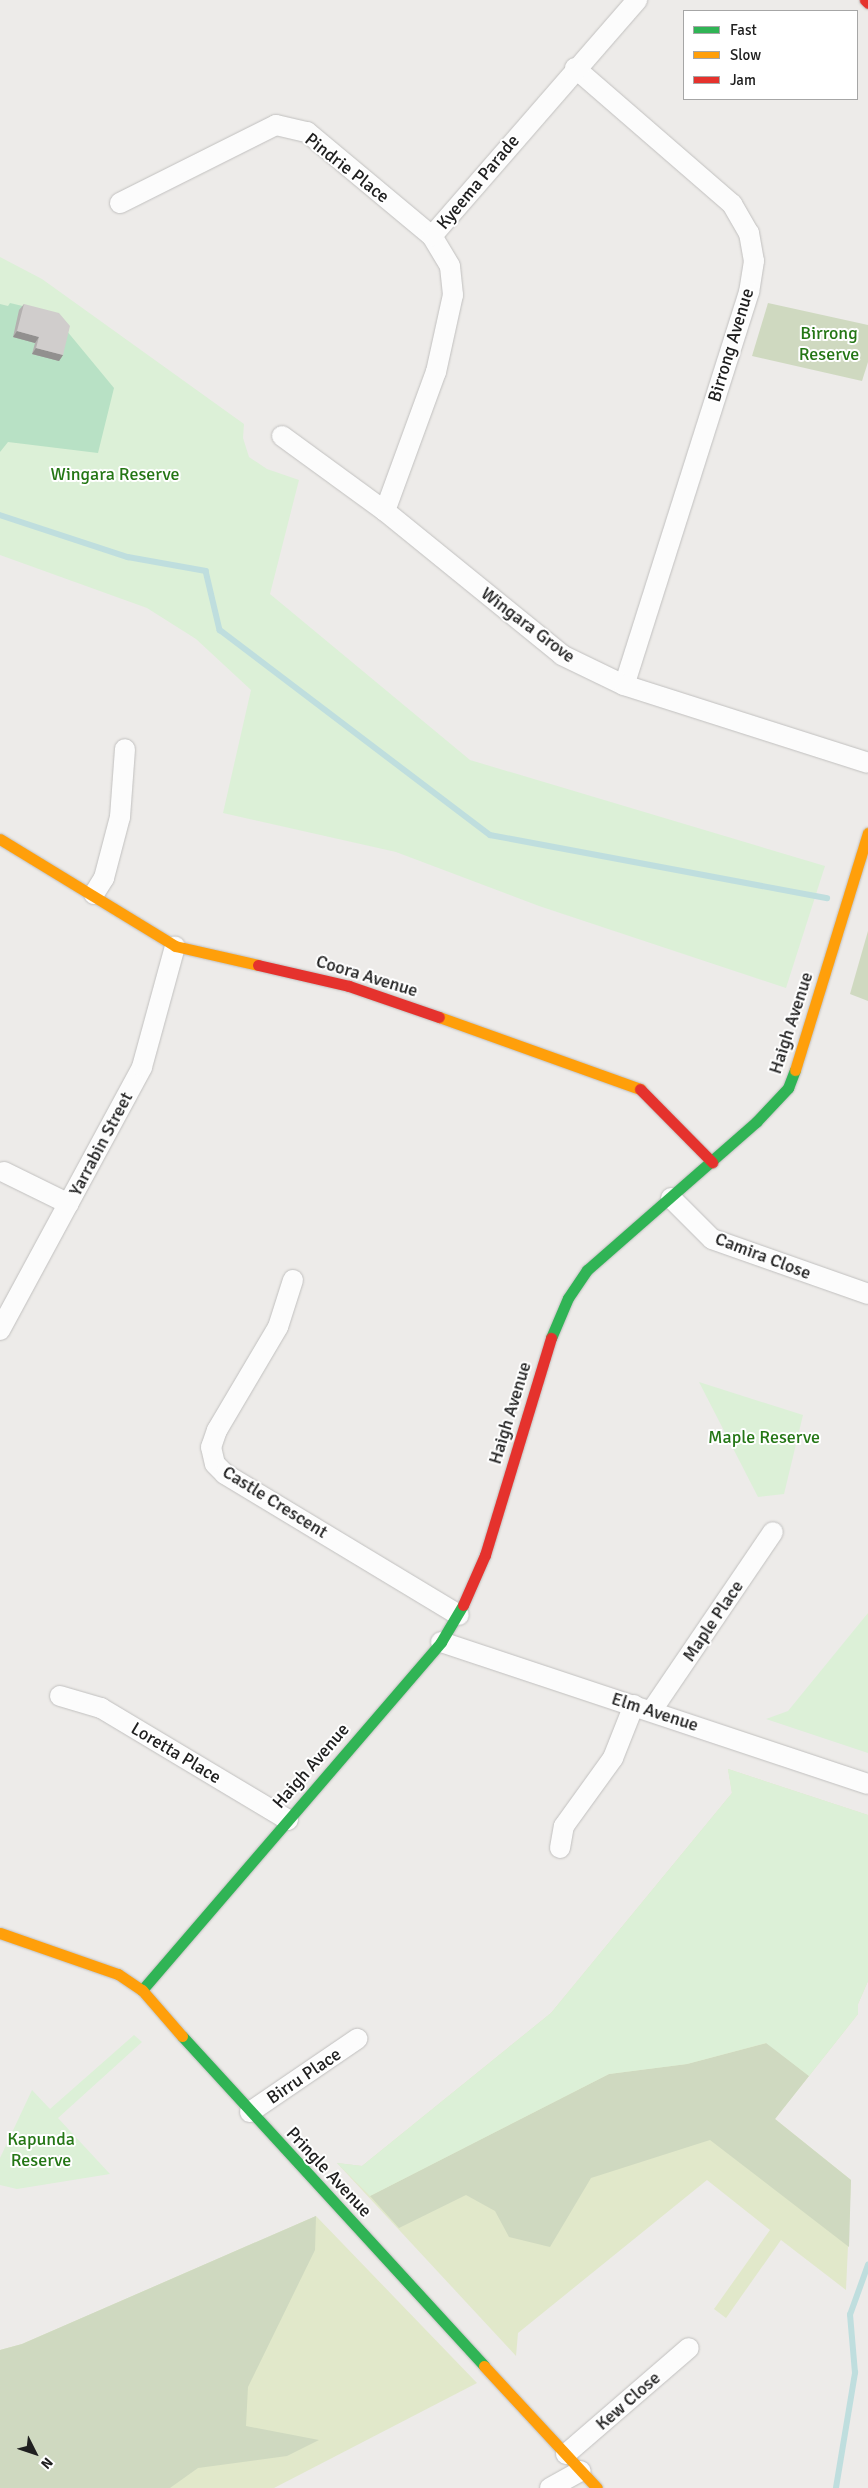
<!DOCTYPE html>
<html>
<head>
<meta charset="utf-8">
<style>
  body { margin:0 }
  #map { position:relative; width:868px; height:2488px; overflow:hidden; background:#edebe9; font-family:Signika,sans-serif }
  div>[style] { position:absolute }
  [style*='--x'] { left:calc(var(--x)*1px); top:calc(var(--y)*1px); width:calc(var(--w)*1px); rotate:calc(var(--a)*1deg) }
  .grass>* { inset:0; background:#e1e8ca }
  .forest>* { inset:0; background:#cfd9c0 }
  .park>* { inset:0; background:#dcf0d7 }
  .pitch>* { inset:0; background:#b8e1c5 }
  .stream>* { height:5.5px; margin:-2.75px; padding:0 2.75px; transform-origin:2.75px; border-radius:2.75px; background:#bfdede }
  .roads { filter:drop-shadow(0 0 1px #c1c0bf) drop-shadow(0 0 1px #c1c0bf) }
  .street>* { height:20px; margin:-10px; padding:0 10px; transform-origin:10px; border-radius:10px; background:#fcfcfc }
  .fast>* { height:11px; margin:-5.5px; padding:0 5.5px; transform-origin:5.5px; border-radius:5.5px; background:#30b455 }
  .slow>* { height:11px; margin:-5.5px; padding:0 5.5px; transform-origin:5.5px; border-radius:5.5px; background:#ff9f0a }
  .jam>* { height:11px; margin:-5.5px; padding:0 5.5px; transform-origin:5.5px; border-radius:5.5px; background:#e5322d }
  .wall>* { inset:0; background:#b3b0af }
  .shaded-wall>* { inset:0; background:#92908f }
  .building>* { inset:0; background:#d0cdcc }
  span { translate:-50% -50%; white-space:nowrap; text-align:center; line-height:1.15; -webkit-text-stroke:4px #fff; paint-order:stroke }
  .street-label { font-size:18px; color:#202020 }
  .park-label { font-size:18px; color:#247615 }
  .legend { position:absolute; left:683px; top:10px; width:175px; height:90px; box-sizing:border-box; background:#fff; border:1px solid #a6a6a6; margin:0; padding:6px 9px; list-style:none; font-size:15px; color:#202020 }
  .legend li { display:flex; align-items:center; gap:10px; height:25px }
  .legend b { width:25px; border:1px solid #a6a6a6 }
  .north { position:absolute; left:10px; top:2428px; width:50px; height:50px; -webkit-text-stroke:4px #fff; paint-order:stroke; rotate:131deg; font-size:14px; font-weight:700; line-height:20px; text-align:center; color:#202020 }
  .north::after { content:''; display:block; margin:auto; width:18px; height:22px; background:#202020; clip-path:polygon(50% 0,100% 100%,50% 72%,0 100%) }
</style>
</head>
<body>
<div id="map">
  <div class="grass">
    <i style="clip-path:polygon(728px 1769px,868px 1815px,868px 1981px,858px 2004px,858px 2014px,775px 2119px,851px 2180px,846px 2290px,781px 2240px,726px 2318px,714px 2309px,770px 2230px,707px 2180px,518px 2333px,516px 2356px,337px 2163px,362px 2166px,551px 2013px,732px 1793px)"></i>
    <i style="clip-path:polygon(316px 2216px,477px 2383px,274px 2488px,0 2488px,0 2350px,22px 2344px)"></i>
  </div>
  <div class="forest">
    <i style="clip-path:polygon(768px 303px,868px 325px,868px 362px,862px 381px,752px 356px)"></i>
    <i style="clip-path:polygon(868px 931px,868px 1001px,850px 994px)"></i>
    <i style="clip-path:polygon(767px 2043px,809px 2076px,775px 2119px,851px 2180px,849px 2247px,710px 2140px,591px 2178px,550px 2247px,509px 2237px,495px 2211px,466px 2195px,399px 2228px,370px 2196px,609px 2074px,687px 2064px)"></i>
    <i style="clip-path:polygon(316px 2216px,315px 2250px,248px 2387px,246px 2426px,319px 2440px,287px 2456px,198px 2468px,170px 2488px,0 2488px,0 2350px,22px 2344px)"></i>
  </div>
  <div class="park">
    <i style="clip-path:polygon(0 257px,42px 279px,244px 424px,243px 438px,249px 457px,267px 469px,299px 480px,270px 594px,470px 760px,825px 866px,786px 988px,539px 906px,396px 852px,223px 813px,251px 690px,196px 639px,147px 608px,0 555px)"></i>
    <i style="clip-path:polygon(699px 1382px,803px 1415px,784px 1494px,758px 1497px)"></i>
    <i style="clip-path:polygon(868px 1613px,868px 1753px,766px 1719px,788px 1711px)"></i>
    <i style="clip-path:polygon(728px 1769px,868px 1815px,868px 1981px,858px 2004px,858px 2014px,809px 2076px,766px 2043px,687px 2064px,609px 2074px,370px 2196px,337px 2163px,362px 2166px,551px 2013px,732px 1793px)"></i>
    <i style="clip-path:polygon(134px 2035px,142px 2042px,58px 2118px,110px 2174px,17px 2189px,0 2185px,0 2158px,32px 2090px,50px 2109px)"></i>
  </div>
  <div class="pitch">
    <i style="clip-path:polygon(10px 303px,52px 313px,114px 388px,98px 453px,8px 442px,0 452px,0 304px,8px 306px)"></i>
  </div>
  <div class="stream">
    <i style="--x:0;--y:515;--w:135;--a:18.2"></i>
    <i style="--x:128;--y:557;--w:79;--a:10.2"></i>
    <i style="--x:206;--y:571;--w:61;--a:76.7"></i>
    <i style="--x:220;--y:630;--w:339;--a:37.2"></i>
    <i style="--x:490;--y:835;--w:343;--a:10.6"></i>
    <i style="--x:836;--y:2488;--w:117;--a:-80.6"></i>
    <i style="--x:855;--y:2373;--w:58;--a:-94.9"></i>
    <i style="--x:850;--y:2315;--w:53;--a:-70.2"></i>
  </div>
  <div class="roads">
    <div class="street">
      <i style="--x:575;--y:68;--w:208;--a:40.9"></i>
      <i style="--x:732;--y:204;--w:34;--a:60"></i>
      <i style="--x:749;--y:233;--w:28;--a:80"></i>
      <i style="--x:754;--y:261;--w:31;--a:99"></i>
      <i style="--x:749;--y:292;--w:412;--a:107.6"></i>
      <i style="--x:120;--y:203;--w:174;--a:-26.6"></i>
      <i style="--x:276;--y:125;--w:32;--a:13"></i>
      <i style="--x:307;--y:132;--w:163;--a:39.8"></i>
      <i style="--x:282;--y:436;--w:127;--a:36.1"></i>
      <i style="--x:385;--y:511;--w:228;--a:39.1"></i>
      <i style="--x:562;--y:655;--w:69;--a:25.8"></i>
      <i style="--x:624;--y:685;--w:256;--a:17.7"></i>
      <i style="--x:385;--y:511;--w:148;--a:-69.9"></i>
      <i style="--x:436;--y:372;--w:79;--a:-77.6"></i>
      <i style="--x:453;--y:295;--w:29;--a:-96"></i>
      <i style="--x:450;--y:266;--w:35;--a:-121"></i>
      <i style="--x:432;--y:236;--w:313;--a:-49"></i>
      <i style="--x:94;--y:894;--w:19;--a:-58"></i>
      <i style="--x:104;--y:878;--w:63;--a:-75.3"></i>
      <i style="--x:120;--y:817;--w:68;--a:-85.8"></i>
      <i style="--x:4;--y:1172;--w:72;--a:26.2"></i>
      <i style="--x:671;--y:1198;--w:58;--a:45"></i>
      <i style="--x:712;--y:1239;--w:165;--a:19.4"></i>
      <i style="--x:293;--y:1280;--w:49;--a:107.7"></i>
      <i style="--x:278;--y:1327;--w:120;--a:120.6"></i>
      <i style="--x:217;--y:1430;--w:18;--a:109"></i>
      <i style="--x:211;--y:1447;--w:17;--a:77"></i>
      <i style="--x:215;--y:1464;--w:14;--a:45"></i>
      <i style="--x:225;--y:1474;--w:273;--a:31.1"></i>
      <i style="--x:0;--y:1330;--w:299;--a:-61.6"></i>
      <i style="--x:142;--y:1067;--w:125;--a:-74.7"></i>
      <i style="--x:441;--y:1642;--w:450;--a:18.4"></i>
      <i style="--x:60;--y:1696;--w:43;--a:16.3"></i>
      <i style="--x:101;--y:1708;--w:218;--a:30.9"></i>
      <i style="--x:652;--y:1710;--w:215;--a:-55.8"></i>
      <i style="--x:560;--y:1848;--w:22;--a:-80"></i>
      <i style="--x:564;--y:1826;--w:84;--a:-54.2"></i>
      <i style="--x:613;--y:1758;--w:57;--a:-68.4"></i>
      <i style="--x:250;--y:2112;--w:130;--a:-34.3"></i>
      <i style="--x:566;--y:2454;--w:162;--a:-40.8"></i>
      <i style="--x:550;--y:2488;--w:35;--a:-29"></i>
    </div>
    <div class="fast">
      <i style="--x:551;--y:1338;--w:43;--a:-67"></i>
      <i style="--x:568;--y:1298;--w:34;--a:-56"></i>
      <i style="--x:587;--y:1270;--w:225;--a:-41.2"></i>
      <i style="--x:756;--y:1122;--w:47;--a:-46.7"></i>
      <i style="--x:788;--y:1088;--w:19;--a:-69"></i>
      <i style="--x:142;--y:1990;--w:459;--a:-49.3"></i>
      <i style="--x:441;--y:1642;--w:43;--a:-59.3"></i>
      <i style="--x:182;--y:2036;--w:447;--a:47.5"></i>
    </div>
    <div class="slow">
      <i style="--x:0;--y:839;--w:205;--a:31.4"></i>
      <i style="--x:175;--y:946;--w:85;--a:12.9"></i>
      <i style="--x:439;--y:1017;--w:214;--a:19.7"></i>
      <i style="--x:795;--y:1070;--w:248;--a:-72.9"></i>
      <i style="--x:0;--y:1933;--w:125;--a:19.2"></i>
      <i style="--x:118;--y:1974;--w:29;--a:34"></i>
      <i style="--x:142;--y:1990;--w:61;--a:49"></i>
      <i style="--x:484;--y:2366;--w:166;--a:47.2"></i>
    </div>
    <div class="jam">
      <i style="--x:865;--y:0;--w:4;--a:45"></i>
      <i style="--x:258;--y:965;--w:93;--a:13"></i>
      <i style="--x:349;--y:986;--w:95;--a:19"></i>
      <i style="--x:640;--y:1089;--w:103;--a:45.4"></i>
      <i style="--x:463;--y:1605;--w:55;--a:-66.3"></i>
      <i style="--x:485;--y:1555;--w:227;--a:-73.1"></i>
    </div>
  </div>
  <div class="wall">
    <i style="clip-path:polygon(24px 304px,63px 355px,59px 361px,32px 354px,35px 343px,13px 337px,19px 310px)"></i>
  </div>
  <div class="shaded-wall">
    <i style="clip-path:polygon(17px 331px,39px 337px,35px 343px,13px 337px)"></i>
    <i style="clip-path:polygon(36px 348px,63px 355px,59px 361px,32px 354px)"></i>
  </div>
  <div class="building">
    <i style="clip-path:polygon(24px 304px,59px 313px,70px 326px,63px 355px,36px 348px,39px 337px,17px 331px)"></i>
  </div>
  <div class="street-label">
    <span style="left:347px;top:168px;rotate:38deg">Pindrie Place</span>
    <span style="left:478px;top:182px;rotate:-50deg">Kyeema Parade</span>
    <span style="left:731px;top:345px;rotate:-73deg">Birrong Avenue</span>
    <span style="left:528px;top:625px;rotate:37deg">Wingara Grove</span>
    <span style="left:367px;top:976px;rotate:17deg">Coora Avenue</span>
    <span style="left:791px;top:1023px;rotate:-72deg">Haigh Avenue</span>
    <span style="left:101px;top:1144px;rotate:-62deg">Yarrabin Street</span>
    <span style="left:763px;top:1256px;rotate:21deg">Camira Close</span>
    <span style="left:510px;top:1413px;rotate:-73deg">Haigh Avenue</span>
    <span style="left:275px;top:1502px;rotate:32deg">Castle Crescent</span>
    <span style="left:713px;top:1621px;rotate:-56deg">Maple Place</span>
    <span style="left:655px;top:1712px;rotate:18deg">Elm Avenue</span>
    <span style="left:176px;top:1753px;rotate:31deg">Loretta Place</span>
    <span style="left:311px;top:1766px;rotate:-49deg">Haigh Avenue</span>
    <span style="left:304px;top:2076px;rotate:-34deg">Birru Place</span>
    <span style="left:329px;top:2172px;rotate:47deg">Pringle Avenue</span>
    <span style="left:628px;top:2401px;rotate:-41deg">Kew Close</span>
  </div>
  <div class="park-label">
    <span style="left:829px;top:344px">Birrong<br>Reserve</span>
    <span style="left:115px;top:474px">Wingara Reserve</span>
    <span style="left:764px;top:1437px">Maple Reserve</span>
    <span style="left:41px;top:2150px">Kapunda<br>Reserve</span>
  </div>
  <ul class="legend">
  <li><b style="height:6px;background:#30b455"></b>Fast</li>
  <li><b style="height:6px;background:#ff9f0a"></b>Slow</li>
  <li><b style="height:6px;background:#e5322d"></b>Jam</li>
  </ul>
  <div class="north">N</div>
</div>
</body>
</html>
